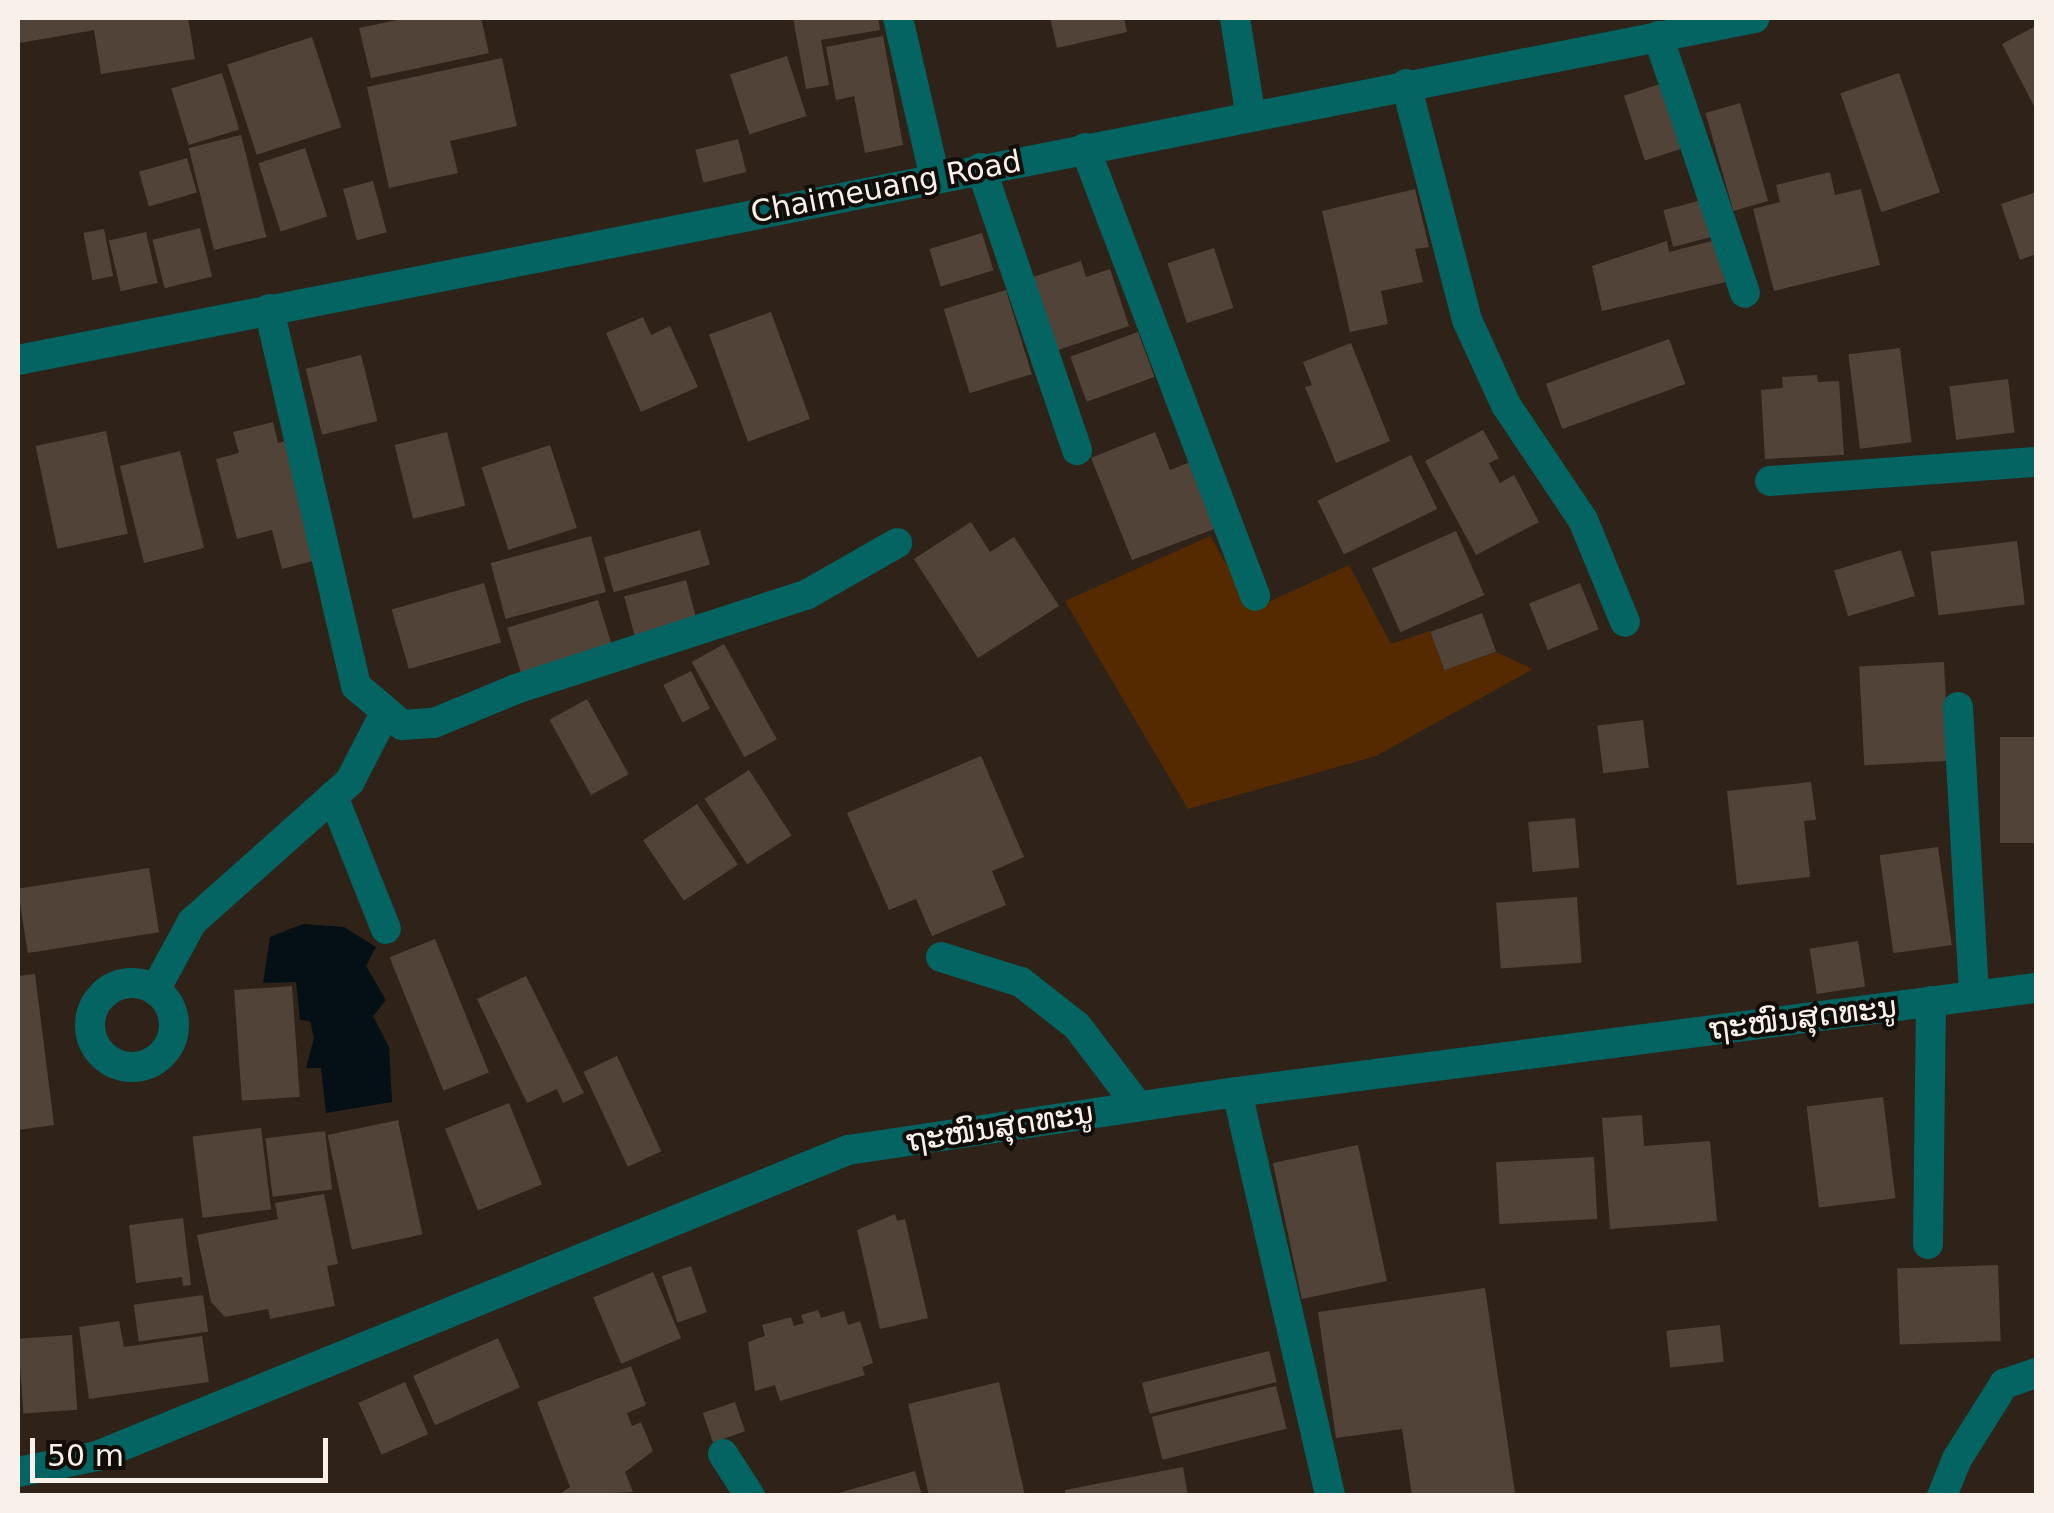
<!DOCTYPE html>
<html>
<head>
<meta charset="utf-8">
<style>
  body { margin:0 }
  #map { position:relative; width:2054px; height:1513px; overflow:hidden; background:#2f2218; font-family:"DejaVu Sans","Noto Sans Lao",sans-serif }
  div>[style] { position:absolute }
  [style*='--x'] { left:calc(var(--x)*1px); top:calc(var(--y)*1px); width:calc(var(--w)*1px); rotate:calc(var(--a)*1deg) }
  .green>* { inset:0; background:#552a01 }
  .water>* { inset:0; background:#051016 }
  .building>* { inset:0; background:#524339; transform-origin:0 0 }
  .minor>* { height:30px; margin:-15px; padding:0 15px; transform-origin:15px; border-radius:15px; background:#036461 }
  .minor>.ring { margin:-15px; padding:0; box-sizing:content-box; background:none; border:30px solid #036461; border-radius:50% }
  span { translate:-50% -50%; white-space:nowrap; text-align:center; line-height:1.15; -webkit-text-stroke:8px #120d08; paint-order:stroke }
  .street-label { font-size:30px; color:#f9f0e9 }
  .frame { position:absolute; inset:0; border:20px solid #f9f0e9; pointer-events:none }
  .scale { position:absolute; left:30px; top:1438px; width:298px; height:45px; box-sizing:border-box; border:5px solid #f9f0e9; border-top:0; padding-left:12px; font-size:30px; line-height:35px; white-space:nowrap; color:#f9f0e9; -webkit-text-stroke:8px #120d08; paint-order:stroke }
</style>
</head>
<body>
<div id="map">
  <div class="green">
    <i style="clip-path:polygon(1210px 536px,1253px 609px,1349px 565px,1391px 644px,1430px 631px,1444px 670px,1496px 652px,1533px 669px,1376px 756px,1188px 809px,1065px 601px)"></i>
  </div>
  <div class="water">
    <i style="clip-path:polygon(303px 924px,344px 927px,376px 947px,366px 966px,386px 1000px,373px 1016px,389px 1047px,392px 1102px,326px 1113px,321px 1068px,306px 1068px,314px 1038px,310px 1021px,300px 1020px,296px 982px,263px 983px,270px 937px)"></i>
  </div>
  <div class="building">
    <i style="clip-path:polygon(18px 18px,188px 18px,195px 59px,101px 74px,94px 30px,20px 43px)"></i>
    <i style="clip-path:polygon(407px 18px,481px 18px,489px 53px,371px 78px,359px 28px)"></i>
    <i style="clip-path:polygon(793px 18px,878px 18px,880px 30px,821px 40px,829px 85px,806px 89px)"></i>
    <i style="clip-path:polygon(1050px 18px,1124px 18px,1127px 32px,1057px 48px)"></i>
    <i style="clip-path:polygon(2036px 26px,2036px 110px,2002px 44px)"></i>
    <i style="clip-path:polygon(883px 36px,903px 145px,865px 153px,854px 96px,836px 100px,826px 47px)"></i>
    <i style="left:312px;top:37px;width:95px;height:89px;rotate:72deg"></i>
    <i style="left:787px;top:56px;width:63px;height:60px;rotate:72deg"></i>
    <i style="clip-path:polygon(502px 58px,517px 126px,450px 141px,458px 173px,389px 188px,367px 87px)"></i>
    <i style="left:222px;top:73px;width:59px;height:53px;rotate:73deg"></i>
    <i style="left:1899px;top:73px;width:126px;height:62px;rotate:71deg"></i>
    <i style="left:1660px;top:84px;width:68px;height:38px;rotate:72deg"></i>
    <i style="left:1740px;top:103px;width:102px;height:36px;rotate:74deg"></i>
    <i style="left:241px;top:135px;width:105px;height:54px;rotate:76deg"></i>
    <i style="left:738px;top:139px;width:34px;height:44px;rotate:76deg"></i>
    <i style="left:305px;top:148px;width:72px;height:49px;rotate:72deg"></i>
    <i style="left:187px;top:158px;width:36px;height:50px;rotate:74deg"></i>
    <i style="clip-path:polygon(1830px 172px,1835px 195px,1861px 189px,1880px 265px,1774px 291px,1753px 209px,1780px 202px,1776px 185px)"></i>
    <i style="left:373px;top:181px;width:53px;height:31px;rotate:75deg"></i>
    <i style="clip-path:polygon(1415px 189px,1429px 247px,1415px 249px,1423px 282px,1381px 291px,1388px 324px,1350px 332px,1322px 211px)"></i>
    <i style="clip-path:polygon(2036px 192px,2036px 254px,2020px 260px,2001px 204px)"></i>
    <i style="left:1702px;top:200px;width:38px;height:40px;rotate:75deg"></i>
    <i style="left:200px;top:228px;width:50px;height:49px;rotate:76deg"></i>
    <i style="left:104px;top:229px;width:48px;height:21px;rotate:79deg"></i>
    <i style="left:146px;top:232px;width:52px;height:38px;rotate:77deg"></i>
    <i style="left:982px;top:233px;width:39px;height:55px;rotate:73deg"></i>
    <i style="clip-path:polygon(1716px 240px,1726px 282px,1602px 311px,1592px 266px,1667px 241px,1669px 252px)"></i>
    <i style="left:1214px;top:248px;width:63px;height:49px;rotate:72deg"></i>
    <i style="clip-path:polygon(1081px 261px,1086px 277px,1110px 269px,1129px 326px,1058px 350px,1033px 277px)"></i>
    <i style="left:1006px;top:290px;width:88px;height:65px;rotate:73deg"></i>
    <i style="left:771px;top:312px;width:114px;height:66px;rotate:70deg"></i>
    <i style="clip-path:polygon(643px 317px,651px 335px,670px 326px,698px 387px,641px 412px,606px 333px)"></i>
    <i style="left:1138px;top:332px;width:48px;height:72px;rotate:70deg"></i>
    <i style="left:1669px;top:339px;width:48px;height:131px;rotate:70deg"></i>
    <i style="clip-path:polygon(1351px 343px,1390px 441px,1336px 463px,1305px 387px,1312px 385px,1303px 362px)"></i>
    <i style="left:1900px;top:348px;width:95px;height:52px;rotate:83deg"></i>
    <i style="left:361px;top:355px;width:68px;height:57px;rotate:76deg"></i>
    <i style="clip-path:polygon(1817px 375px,1818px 382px,1839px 381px,1844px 455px,1765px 459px,1761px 390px,1783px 388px,1782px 377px)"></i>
    <i style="left:2008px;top:379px;width:54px;height:59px;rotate:83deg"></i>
    <i style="clip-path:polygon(273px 422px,278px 443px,285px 441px,316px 560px,282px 569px,272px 530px,237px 539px,216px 459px,239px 453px,233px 432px)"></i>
    <i style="clip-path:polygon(1483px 430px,1499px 458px,1489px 463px,1500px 483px,1514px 475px,1539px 522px,1476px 555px,1425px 461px)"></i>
    <i style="left:106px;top:431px;width:105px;height:72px;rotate:78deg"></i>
    <i style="left:447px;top:432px;width:76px;height:54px;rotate:76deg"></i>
    <i style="clip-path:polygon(1155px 432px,1170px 470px,1195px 460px,1214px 529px,1132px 560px,1091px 458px)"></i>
    <i style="left:550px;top:445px;width:87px;height:72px;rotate:72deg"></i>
    <i style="left:180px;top:451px;width:100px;height:62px;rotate:76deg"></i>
    <i style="left:1411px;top:455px;width:60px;height:104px;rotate:64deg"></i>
    <i style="clip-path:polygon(971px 522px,990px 552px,1014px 537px,1059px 606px,978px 658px,914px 559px)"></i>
    <i style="left:700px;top:530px;width:36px;height:100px;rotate:74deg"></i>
    <i style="left:1456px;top:531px;width:70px;height:92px;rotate:66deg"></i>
    <i style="left:591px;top:536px;width:58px;height:104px;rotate:75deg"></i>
    <i style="left:2017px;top:541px;width:64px;height:87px;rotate:83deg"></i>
    <i style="left:1901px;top:550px;width:48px;height:70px;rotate:73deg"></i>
    <i style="left:686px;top:580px;width:41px;height:64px;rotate:75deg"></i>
    <i style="left:484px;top:583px;width:62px;height:96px;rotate:74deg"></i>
    <i style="left:1580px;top:583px;width:50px;height:55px;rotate:68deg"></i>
    <i style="left:598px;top:600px;width:48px;height:95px;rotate:73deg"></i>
    <i style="left:1482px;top:613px;width:41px;height:55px;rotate:70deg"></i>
    <i style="left:724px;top:644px;width:109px;height:37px;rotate:61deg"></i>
    <i style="left:1944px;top:662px;width:99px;height:85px;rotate:87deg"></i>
    <i style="left:691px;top:671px;width:42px;height:31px;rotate:63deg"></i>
    <i style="left:587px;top:699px;width:86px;height:43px;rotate:61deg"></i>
    <i style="left:1643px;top:720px;width:48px;height:46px;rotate:83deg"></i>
    <i style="left:2000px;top:737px;width:36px;height:106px"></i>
    <i style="clip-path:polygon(981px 756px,1024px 857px,992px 871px,1006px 905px,932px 936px,916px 899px,889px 910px,847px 813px)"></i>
    <i style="left:749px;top:770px;width:78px;height:53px;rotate:57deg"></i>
    <i style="clip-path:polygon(1811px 782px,1816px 820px,1804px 821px,1810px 877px,1737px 885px,1727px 791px)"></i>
    <i style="left:697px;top:804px;width:73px;height:65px;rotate:56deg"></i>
    <i style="left:1575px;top:818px;width:50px;height:47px;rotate:85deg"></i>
    <i style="left:1938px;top:847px;width:99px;height:59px;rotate:82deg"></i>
    <i style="left:149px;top:868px;width:65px;height:133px;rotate:81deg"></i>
    <i style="left:1577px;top:897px;width:66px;height:81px;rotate:86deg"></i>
    <i style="left:435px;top:939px;width:144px;height:49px;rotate:68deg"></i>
    <i style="left:1858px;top:941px;width:46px;height:49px;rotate:81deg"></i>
    <i style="clip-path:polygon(35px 974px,54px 1125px,18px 1130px,18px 976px)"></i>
    <i style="clip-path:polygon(526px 976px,584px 1093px,563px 1103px,557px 1089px,527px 1103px,477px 999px)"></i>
    <i style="left:292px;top:986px;width:111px;height:58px;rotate:86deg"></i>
    <i style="left:617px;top:1056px;width:105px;height:37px;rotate:65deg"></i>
    <i style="left:1883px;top:1097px;width:102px;height:77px;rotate:83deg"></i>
    <i style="left:509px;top:1103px;width:88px;height:69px;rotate:68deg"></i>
    <i style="clip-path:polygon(1642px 1115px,1644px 1146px,1710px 1141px,1717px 1221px,1610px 1229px,1602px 1118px)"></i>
    <i style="left:398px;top:1120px;width:117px;height:72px;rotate:78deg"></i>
    <i style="left:261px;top:1128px;width:82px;height:69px;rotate:83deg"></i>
    <i style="left:325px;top:1131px;width:59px;height:60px;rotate:83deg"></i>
    <i style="left:1358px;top:1145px;width:139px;height:87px;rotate:78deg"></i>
    <i style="left:1594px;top:1157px;width:62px;height:98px;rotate:87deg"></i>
    <i style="clip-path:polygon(324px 1194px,338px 1264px,327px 1266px,335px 1306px,270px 1319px,268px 1309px,225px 1317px,211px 1302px,197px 1235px,278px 1219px,275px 1203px)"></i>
    <i style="clip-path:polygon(895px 1214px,897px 1221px,905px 1219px,928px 1318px,880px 1329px,857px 1230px)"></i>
    <i style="clip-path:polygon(183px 1218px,191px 1285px,183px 1286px,182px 1277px,136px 1283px,129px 1225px)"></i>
    <i style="left:1998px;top:1265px;width:76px;height:101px;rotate:88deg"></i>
    <i style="left:691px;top:1266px;width:49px;height:31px;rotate:71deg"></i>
    <i style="left:653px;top:1272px;width:72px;height:65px;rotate:67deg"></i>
    <i style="clip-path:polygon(1485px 1288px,1515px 1493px,1412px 1496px,1402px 1429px,1336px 1438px,1318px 1312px)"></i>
    <i style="left:203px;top:1295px;width:37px;height:70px;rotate:82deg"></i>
    <i style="clip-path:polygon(818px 1310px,821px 1318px,844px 1311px,848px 1325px,860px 1321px,873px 1363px,862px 1367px,865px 1375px,780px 1401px,775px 1385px,755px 1391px,748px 1342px,765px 1336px,762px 1325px,791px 1317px,794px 1326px,804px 1323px,801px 1315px)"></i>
    <i style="clip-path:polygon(119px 1321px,124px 1347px,202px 1336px,209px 1382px,89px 1399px,79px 1327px)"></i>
    <i style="left:1720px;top:1325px;width:37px;height:54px;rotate:84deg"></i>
    <i style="left:72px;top:1335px;width:75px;height:54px;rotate:86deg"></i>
    <i style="left:498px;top:1338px;width:54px;height:93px;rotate:66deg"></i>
    <i style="left:1269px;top:1351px;width:32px;height:131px;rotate:76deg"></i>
    <i style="clip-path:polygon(631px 1366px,646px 1405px,627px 1413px,632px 1426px,641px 1422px,653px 1451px,625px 1472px,633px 1492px,557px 1496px,570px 1487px,537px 1402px)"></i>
    <i style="left:405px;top:1382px;width:57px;height:51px;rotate:66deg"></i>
    <i style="clip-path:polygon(999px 1382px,1025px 1496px,929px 1496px,908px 1404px)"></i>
    <i style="left:1276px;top:1386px;width:44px;height:128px;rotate:76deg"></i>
    <i style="left:735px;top:1402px;width:31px;height:34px;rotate:71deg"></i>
    <i style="clip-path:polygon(1183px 1467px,1188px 1496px,1066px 1496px,1065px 1490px)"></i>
    <i style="clip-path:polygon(915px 1471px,922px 1496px,836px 1496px,835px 1494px)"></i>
  </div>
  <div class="minor">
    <i style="--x:898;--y:18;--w:164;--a:77"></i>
    <i style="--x:1235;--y:18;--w:95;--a:80.9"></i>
    <i style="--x:1658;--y:36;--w:271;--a:71.3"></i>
    <i style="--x:1406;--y:84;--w:244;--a:75.5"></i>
    <i style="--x:1467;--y:320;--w:94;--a:65.4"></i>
    <i style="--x:1506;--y:405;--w:138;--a:56.2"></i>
    <i style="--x:1583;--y:520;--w:110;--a:67.6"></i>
    <i style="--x:1085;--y:148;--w:479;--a:69.2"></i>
    <i style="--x:981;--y:168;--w:298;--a:71.2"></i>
    <i style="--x:269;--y:309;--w:387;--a:77"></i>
    <i style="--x:356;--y:686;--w:60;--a:40.3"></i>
    <i style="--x:402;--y:725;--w:32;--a:-4"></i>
    <i style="--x:434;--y:723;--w:89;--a:-22.5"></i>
    <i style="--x:516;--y:689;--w:305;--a:-18"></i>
    <i style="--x:806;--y:595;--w:105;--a:-29.7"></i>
    <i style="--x:18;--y:360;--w:1770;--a:-11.14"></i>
    <i style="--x:1770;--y:481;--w:267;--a:-4.1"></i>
    <i style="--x:1958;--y:707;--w:289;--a:86.8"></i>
    <i style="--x:333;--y:796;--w:143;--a:68.3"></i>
    <i style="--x:941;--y:957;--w:84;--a:17.4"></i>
    <i style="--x:1021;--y:982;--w:71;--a:38.2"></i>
    <i style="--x:1077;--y:1026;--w:101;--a:52.7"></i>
    <i class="ring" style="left:90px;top:983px;width:54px;height:54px"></i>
    <i style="--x:155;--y:990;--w:77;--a:-61.4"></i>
    <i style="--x:192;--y:922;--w:212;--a:-41.7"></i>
    <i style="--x:350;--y:781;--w:74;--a:-62.7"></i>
    <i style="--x:1237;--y:1092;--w:415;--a:77"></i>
    <i style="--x:1928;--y:1244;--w:243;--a:-89.3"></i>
    <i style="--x:723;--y:1454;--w:50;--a:57.3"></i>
    <i style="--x:18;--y:1472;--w:81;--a:-11.4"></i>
    <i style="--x:97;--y:1456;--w:811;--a:-22.17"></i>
    <i style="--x:848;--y:1150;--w:393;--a:-8.5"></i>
    <i style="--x:1237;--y:1092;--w:806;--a:-7.42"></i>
    <i style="--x:1942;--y:1496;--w:40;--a:-68"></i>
    <i style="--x:1957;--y:1459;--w:89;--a:-57.9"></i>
    <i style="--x:2004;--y:1384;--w:34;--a:-19"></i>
  </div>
  <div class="street-label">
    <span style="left:886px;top:187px;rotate:-11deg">Chaimeuang Road</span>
    <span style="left:1803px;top:1018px;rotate:-7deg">ຖະໜົນສຸດທະນູ</span>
    <span style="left:1000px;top:1127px;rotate:-9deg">ຖະໜົນສຸດທະນູ</span>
  </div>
  <div class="frame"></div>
  <div class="scale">50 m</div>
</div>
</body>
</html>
